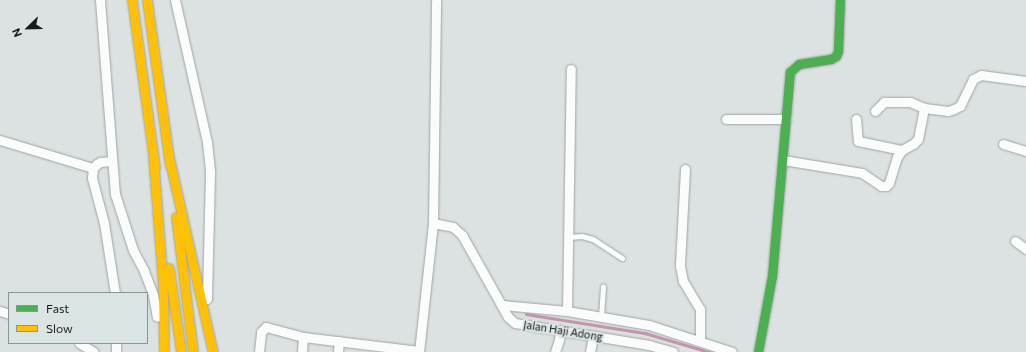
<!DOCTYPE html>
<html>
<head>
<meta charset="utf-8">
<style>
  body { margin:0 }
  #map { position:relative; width:1026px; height:352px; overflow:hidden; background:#dce2e2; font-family:Commissioner,sans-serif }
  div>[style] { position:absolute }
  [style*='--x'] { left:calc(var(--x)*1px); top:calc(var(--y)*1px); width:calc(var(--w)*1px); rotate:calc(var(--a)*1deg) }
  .stream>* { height:2.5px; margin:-1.25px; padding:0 1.25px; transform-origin:1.25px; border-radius:1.25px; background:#c593ab }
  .roads { filter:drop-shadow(0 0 1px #9fa3a3) drop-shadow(0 0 1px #9fa3a3) }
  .lane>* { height:4.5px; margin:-2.25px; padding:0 2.25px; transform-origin:2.25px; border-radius:2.25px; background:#fafbfb }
  .street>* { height:9px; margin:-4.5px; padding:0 4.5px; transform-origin:4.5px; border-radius:4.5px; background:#fafbfb }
  .fast>* { height:9px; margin:-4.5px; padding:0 4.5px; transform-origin:4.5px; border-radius:4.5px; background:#4caf50 }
  .slow>* { height:9px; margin:-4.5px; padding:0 4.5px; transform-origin:4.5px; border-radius:4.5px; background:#ffc107 }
  span { translate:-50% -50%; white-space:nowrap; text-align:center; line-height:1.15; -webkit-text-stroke:4px #dae4e4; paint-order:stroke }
  .street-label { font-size:11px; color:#191c1c }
  .legend { position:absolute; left:8px; top:292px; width:140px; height:52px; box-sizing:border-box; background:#dae4e4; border:1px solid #8d9494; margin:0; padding:5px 7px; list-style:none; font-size:12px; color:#191c1c }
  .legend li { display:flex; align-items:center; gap:8px; height:20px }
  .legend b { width:20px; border:1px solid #8d9494 }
  .north { position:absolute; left:8px; top:8px; width:40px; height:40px; -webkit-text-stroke:3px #dae4e4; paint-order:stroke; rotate:247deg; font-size:11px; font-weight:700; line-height:16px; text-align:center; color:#191c1c }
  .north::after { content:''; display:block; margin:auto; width:14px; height:18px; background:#191c1c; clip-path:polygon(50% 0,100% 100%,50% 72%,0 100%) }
</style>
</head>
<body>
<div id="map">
  <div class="stream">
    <i style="--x:526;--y:314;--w:121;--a:9.1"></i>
    <i style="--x:645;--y:333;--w:67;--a:16.5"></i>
  </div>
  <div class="roads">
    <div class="lane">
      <i style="--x:569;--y:237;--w:13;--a:-4"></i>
      <i style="--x:582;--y:236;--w:11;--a:15"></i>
      <i style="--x:593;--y:239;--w:35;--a:33"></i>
      <i style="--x:601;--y:316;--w:29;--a:-86"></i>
    </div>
    <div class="street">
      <i style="--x:100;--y:0;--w:195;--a:85.6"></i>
      <i style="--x:115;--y:194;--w:59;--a:72.2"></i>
      <i style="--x:133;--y:250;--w:24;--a:62"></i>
      <i style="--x:144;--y:271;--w:26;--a:69"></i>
      <i style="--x:153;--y:295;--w:22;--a:80"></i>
      <i style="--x:175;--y:0;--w:146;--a:77.3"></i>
      <i style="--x:207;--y:142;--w:31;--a:84"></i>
      <i style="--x:210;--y:173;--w:126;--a:91.4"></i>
      <i style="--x:875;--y:111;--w:13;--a:-45"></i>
      <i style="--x:884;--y:102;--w:26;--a:0"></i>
      <i style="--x:910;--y:102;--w:15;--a:23"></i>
      <i style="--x:924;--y:108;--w:24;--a:7"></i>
      <i style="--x:948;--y:111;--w:6;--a:-18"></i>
      <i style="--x:954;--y:109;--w:7;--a:-27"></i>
      <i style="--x:960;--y:106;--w:30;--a:-64"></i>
      <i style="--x:973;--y:79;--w:9;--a:-27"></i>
      <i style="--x:981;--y:75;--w:45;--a:7.6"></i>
      <i style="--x:726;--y:119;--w:60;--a:0"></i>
      <i style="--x:856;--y:119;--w:22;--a:85"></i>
      <i style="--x:858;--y:141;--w:45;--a:11.6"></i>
      <i style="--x:0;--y:140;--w:97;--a:16.8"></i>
      <i style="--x:1003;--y:144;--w:24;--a:17"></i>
      <i style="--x:783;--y:160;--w:80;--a:9.3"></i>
      <i style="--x:862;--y:173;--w:23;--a:34"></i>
      <i style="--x:881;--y:186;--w:5;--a:0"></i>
      <i style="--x:886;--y:186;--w:4;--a:-45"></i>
      <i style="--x:889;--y:183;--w:27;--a:-73"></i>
      <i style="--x:897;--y:157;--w:9;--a:-54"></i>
      <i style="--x:902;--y:150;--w:13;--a:-29"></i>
      <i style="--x:913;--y:144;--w:7;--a:-45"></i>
      <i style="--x:918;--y:139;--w:32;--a:-79"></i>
      <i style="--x:112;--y:161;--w:12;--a:175"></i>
      <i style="--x:100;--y:162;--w:4;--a:146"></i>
      <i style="--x:97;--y:164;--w:6;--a:135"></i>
      <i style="--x:93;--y:168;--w:10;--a:96"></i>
      <i style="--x:92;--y:178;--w:47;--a:75.1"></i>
      <i style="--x:104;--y:223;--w:71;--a:81.1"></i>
      <i style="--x:685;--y:169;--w:97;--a:93"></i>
      <i style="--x:680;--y:266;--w:15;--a:79"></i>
      <i style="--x:683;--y:281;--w:33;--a:59"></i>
      <i style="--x:700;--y:309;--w:32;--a:90"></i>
      <i style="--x:433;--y:223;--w:20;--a:11"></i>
      <i style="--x:453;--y:227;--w:12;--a:42"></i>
      <i style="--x:462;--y:235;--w:94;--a:60.7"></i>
      <i style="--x:508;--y:317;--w:9;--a:41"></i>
      <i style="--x:515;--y:323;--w:136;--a:9.3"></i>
      <i style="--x:649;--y:345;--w:25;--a:16"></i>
      <i style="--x:1015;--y:241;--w:14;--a:36"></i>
      <i style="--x:502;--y:305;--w:65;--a:5.3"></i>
      <i style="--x:567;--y:311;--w:83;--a:9.7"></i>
      <i style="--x:649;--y:325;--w:87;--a:18"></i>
      <i style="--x:0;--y:311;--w:9;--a:18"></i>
      <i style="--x:567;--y:311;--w:242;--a:-89.1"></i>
      <i style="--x:79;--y:343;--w:17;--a:31"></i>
      <i style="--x:116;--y:343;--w:9;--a:90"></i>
      <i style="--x:259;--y:352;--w:20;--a:-84"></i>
      <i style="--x:261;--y:332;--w:7;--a:-45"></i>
      <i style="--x:266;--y:327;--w:38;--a:15"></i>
      <i style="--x:303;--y:337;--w:117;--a:6.9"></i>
      <i style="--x:302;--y:352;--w:15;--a:-86"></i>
      <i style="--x:338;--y:352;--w:11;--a:-85"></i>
      <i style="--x:419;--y:352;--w:130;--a:-83.8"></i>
      <i style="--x:433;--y:223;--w:223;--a:-89.2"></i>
      <i style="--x:555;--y:352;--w:13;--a:-72"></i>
      <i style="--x:559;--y:340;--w:10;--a:-84"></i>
      <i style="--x:590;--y:352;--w:16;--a:-79"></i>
    </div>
    <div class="fast">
      <i style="--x:758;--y:352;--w:77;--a:-79.6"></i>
      <i style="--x:772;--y:276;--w:205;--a:-85"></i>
      <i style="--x:790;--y:72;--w:12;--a:-42"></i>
      <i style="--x:799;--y:64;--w:32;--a:-9"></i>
      <i style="--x:831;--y:59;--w:6;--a:-31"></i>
      <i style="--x:836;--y:56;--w:5;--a:-68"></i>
      <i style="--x:838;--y:51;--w:51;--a:-87.8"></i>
    </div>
    <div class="slow">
      <i style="--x:132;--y:0;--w:169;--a:82.2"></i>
      <i style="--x:147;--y:0;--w:167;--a:82.1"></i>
      <i style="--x:168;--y:153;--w:204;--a:77.3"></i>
      <i style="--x:153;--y:155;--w:131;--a:85.6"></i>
      <i style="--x:163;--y:286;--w:66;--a:89.1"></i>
      <i style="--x:176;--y:217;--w:136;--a:82.8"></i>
      <i style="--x:169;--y:268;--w:85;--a:81.9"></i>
    </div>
  </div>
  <div class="street-label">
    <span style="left:563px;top:331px;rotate:9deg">Jalan Haji Adong</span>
  </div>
  <ul class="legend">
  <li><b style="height:5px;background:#4caf50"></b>Fast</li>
  <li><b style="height:5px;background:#ffc107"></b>Slow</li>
  </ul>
  <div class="north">N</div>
</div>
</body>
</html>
